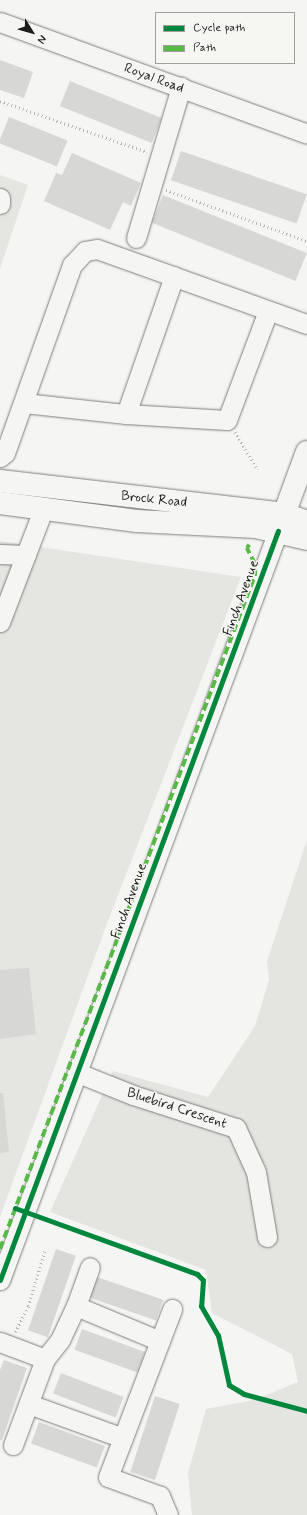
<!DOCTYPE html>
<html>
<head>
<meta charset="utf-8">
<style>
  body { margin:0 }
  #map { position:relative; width:307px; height:1515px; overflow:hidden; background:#f5f5f3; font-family:Mynerve,sans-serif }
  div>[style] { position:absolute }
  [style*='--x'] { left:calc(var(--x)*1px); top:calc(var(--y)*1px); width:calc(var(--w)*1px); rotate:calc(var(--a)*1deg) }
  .built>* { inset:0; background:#e5e5e2 }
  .green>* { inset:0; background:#e4e4e1 }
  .building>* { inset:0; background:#d7d7d6; transform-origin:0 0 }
  .path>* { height:2.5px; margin-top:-1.25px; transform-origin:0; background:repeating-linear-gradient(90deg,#b6b6b5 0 1px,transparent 0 4px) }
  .roads { filter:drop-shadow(0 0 1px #7e7e7d) drop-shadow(0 0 1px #7e7e7d) }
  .minor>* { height:19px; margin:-9.5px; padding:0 9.5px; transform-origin:9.5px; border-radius:9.5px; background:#f5f5f3 }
  .major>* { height:22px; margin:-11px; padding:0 11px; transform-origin:11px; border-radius:11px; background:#f5f5f3 }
  .quiet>* { height:4px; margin-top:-2px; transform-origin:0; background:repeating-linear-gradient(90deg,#58b947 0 8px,transparent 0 12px) }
  .cycleway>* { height:5px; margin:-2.5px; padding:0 2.5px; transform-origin:2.5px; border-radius:2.5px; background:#00873e }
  span { translate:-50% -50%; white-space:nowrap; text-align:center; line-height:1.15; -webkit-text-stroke:3px #f6f6f2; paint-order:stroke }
  .street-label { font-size:14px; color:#1c1c1c }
  .legend { position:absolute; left:155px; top:12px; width:140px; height:52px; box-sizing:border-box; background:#f6f6f2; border:1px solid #9f9f9c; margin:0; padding:5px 7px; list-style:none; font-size:12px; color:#1c1c1c }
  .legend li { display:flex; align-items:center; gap:8px; height:20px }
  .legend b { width:20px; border:1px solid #9f9f9c }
  .north { position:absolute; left:12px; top:12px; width:40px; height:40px; -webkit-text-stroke:3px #f6f6f2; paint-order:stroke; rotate:127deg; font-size:11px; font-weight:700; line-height:16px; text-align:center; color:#1c1c1c }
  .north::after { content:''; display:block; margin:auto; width:14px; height:18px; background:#1c1c1c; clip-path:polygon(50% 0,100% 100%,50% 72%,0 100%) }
</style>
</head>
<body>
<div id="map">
  <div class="built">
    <i style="clip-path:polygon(0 175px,28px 185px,0 269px)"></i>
    <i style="clip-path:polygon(0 541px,241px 577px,105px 929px,0 1217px)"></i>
  </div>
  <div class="green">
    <i style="clip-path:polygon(307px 840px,307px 1515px,192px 1515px,188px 1473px,206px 1409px,254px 1400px,298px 1382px,292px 1354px,212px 1313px,206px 1270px,50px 1212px,113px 1071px,208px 1097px,255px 1026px,269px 980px,267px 961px)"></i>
  </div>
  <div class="building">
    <i style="clip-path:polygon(0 60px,33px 72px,24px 98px,0 90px)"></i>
    <i style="left:70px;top:81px;width:99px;height:27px;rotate:22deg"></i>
    <i style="left:9px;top:117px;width:63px;height:28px;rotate:22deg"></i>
    <i style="left:181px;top:151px;width:133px;height:31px;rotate:19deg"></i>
    <i style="clip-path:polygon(72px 153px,141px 183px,131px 206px,123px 202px,110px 230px,44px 201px,56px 173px,62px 175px)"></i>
    <i style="left:163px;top:195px;width:155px;height:30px;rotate:22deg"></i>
    <i style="clip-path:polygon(29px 968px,36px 1034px,0 1039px,0 970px)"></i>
    <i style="clip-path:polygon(0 1093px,3px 1093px,9px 1152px,0 1153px)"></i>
    <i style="left:56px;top:1249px;width:21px;height:86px;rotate:19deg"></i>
    <i style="left:97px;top:1277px;width:70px;height:22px;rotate:19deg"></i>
    <i style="left:82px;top:1329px;width:67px;height:22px;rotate:20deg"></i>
    <i style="clip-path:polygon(4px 1360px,27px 1368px,2px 1440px,0 1440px,0 1370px)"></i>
    <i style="left:61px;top:1373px;width:67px;height:22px;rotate:21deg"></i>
    <i style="left:155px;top:1396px;width:26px;height:80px;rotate:18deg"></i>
    <i style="left:39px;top:1422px;width:70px;height:23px;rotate:20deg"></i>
  </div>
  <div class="path">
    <i style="--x:0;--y:101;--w:156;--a:19.1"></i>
    <i style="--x:166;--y:190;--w:150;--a:19.9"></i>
    <i style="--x:235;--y:432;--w:44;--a:58.8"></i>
    <i style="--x:15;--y:1332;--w:29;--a:-63"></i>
    <i style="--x:28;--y:1306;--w:59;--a:-73.1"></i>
  </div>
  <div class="roads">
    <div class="minor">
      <i style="--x:0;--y:22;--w:327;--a:20"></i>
      <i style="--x:0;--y:198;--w:6;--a:90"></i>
      <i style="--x:136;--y:238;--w:158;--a:-73.4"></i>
      <i style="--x:24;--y:403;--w:103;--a:6.2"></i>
      <i style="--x:126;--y:414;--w:101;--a:3.4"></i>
      <i style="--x:227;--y:420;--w:116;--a:-69.4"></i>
      <i style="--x:126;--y:414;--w:146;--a:-70.8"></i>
      <i style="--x:0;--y:457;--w:6;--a:-39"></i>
      <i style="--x:5;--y:453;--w:200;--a:-70.4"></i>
      <i style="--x:72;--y:265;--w:19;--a:-47"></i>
      <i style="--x:85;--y:251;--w:12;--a:-9"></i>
      <i style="--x:97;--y:249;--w:223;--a:19.7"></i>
      <i style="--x:0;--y:554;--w:26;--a:2"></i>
      <i style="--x:0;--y:622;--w:120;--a:-69"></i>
      <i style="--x:78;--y:1073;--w:59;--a:21.8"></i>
      <i style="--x:133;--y:1095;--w:108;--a:17.8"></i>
      <i style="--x:236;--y:1128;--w:48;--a:65.6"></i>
      <i style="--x:256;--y:1172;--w:66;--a:80.4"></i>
      <i style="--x:0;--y:1280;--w:799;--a:-69.64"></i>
      <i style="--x:76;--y:1306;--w:91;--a:22.6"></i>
      <i style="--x:0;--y:1342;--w:48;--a:20.7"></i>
      <i style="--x:29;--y:1404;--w:100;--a:19.9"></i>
      <i style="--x:13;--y:1445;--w:92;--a:-69.6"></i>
      <i style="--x:45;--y:1359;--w:24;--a:-52"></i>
      <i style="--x:60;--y:1340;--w:38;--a:-65"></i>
      <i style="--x:76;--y:1306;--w:41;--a:-70.3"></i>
      <i style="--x:168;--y:1515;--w:21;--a:-113"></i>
      <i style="--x:160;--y:1496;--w:55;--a:-159.9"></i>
      <i style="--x:108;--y:1477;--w:180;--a:-69.1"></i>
    </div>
    <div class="major">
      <i style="--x:0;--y:481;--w:287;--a:6.6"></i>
      <i style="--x:285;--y:514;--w:23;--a:20"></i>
      <i style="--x:0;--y:503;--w:138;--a:7.5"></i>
      <i style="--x:137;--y:521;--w:119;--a:2.9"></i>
      <i style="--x:256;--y:527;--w:52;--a:13.2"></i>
      <i style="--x:279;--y:528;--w:81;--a:-69.8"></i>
    </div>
  </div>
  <div class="quiet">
    <i style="--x:0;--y:1249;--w:721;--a:-69.28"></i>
    <i style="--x:255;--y:575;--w:11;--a:-90"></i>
    <i style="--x:255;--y:564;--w:18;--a:-117"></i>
    <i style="--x:247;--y:548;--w:4;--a:-56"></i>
  </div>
  <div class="cycleway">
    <i style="--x:15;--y:1208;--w:194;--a:19.9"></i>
    <i style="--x:197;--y:1274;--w:8;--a:45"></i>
    <i style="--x:203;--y:1280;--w:26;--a:94"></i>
    <i style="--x:201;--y:1306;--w:34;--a:60"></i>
    <i style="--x:218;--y:1335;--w:51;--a:77.6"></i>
    <i style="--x:229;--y:1385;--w:17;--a:31"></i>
    <i style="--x:244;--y:1394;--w:65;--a:15.1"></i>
    <i style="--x:0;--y:1280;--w:799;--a:-69.64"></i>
  </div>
  <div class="street-label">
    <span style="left:154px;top:78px;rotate:20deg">Royal Road</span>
    <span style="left:154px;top:499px;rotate:6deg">Brock Road</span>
    <span style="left:241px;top:598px;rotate:-70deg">Finch Avenue</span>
    <span style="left:129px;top:901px;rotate:-70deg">Finch Avenue</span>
    <span style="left:177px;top:1108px;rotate:18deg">Bluebird Crescent</span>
  </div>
  <ul class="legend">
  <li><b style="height:5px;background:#00873e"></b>Cycle path</li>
  <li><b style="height:5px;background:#58b947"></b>Path</li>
  </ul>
  <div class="north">N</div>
</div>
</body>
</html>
